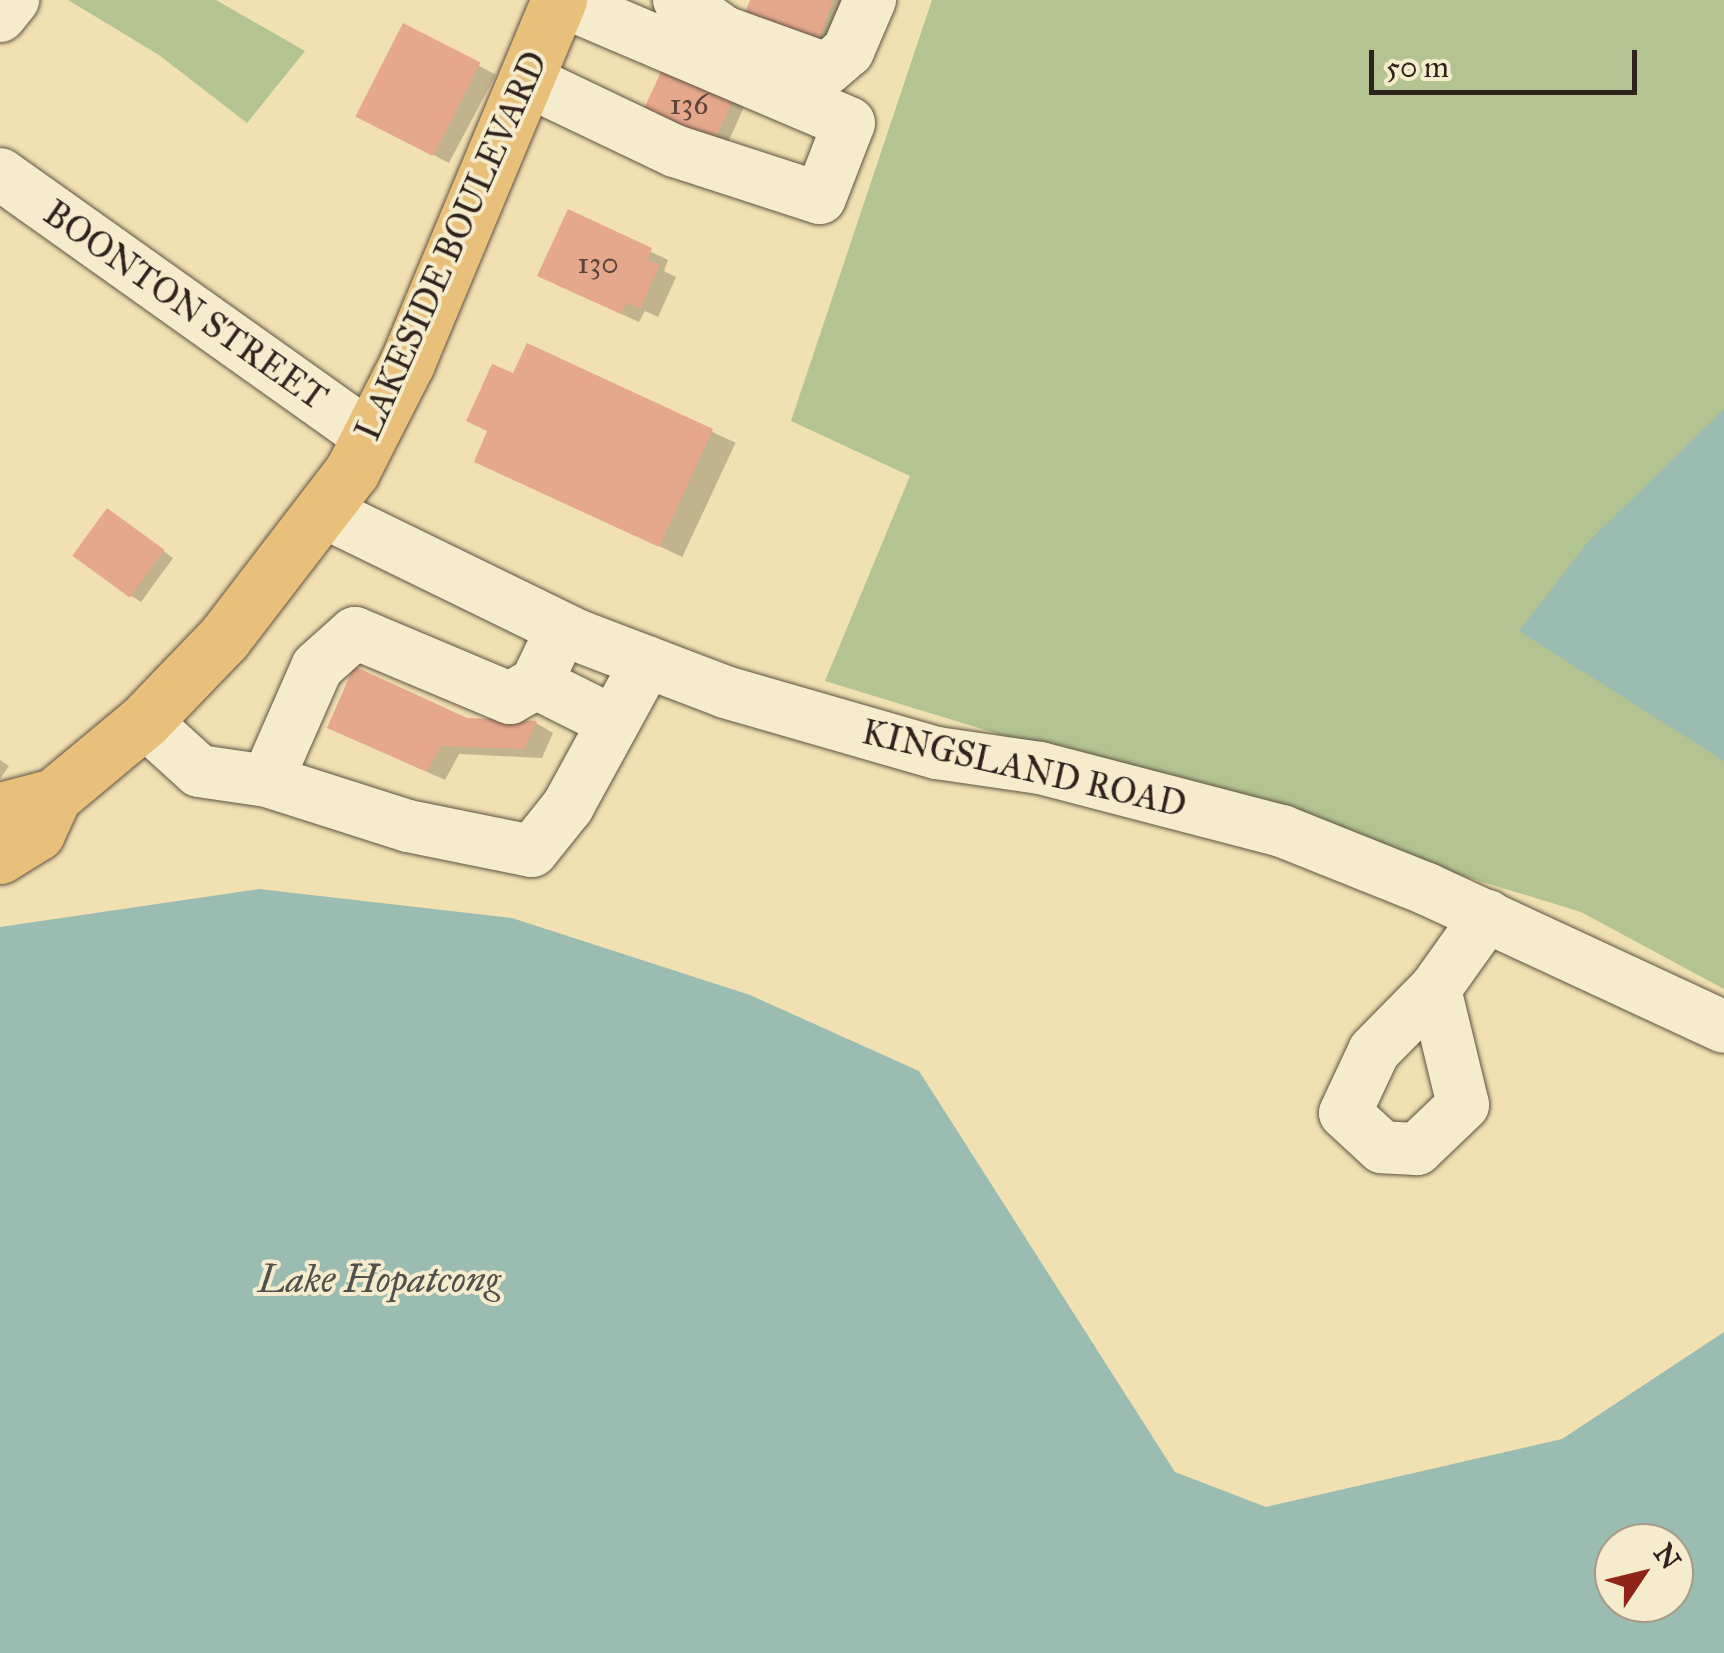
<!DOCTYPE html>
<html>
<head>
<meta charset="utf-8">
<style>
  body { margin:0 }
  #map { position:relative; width:1724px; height:1653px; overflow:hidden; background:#f0e0b2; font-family:"IM FELL Great Primer",serif }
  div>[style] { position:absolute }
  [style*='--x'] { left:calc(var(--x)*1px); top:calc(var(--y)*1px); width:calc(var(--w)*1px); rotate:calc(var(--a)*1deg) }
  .green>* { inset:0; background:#b3c391 }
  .water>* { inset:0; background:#9bbdb1 }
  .shadow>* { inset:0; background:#0003; transform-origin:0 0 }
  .building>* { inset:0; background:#e6a88d; transform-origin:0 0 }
  .roads { filter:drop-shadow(0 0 2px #5f5243) drop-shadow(0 0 2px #5f5243) }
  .minor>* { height:52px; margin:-26px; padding:0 26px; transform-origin:26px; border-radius:26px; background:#f5ebcd }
  .major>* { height:55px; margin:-27.5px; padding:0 27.5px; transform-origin:27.5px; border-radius:27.5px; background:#e8c079 }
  span { translate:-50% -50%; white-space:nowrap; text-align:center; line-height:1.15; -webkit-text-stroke:8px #f5ebcd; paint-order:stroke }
  .number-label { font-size:30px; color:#5d443a }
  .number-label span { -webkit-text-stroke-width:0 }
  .street-label { font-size:35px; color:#2f231e }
  .water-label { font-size:38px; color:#4f514a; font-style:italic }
  .north { position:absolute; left:1594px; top:1523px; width:100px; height:100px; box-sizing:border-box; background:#f5ebcd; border:2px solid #a69b87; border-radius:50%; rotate:55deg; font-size:28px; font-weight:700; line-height:40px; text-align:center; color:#2f231e }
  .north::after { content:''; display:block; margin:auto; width:35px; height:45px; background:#8f2418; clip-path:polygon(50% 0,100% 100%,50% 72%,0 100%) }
  .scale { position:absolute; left:1369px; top:50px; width:268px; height:45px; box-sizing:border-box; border:5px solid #2f231e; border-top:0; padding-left:12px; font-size:30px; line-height:35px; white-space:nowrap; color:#2f231e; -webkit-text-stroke:8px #f5ebcd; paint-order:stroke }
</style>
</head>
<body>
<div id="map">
  <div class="green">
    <i style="clip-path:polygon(68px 0,216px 0,305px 51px,247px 123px,159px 55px)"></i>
    <i style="clip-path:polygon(932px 0,1724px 0,1724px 989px,1581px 912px,825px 681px,910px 476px,791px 421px)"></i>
  </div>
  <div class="water">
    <i style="clip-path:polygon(1724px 409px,1724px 761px,1519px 631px,1587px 543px)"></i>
    <i style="clip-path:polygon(evenodd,259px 889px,512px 918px,750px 995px,919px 1071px,1175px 1472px,1266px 1507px,1562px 1439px,1724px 1332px,1724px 1653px,0 1653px,0 927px,259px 889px,1674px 1543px,1674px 1603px,1614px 1603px,1614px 1543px,1674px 1543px)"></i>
  </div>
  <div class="shadow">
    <i style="clip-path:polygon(753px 0,854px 0,836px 50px)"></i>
    <i style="left:404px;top:26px;width:104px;height:100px;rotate:28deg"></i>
    <i style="clip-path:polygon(748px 98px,722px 156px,643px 117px)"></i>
    <i style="clip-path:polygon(569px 212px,668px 260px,664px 271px,676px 277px,658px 317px,645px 311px,639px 322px,557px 285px)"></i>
    <i style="left:528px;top:346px;width:229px;height:126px;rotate:25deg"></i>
    <i style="clip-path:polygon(118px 517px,173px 558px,141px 602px,130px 595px)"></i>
    <i style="clip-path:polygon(466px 721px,536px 723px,553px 733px,542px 758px,459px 754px,445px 780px,348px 736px)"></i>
    <i style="clip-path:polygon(0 760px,9px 766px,0 779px)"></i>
  </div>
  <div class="building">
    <i style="clip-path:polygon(750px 0,833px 0,818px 42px,745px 14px)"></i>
    <i style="left:403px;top:23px;width:87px;height:105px;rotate:27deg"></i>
    <i style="left:668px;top:57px;width:77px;height:67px;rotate:25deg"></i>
    <i style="clip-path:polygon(568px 209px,652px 248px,647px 260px,660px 265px,640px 309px,627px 303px,621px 314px,537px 276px)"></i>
    <i style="clip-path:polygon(527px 343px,713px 429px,659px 547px,474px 462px,487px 431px,466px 421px,492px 364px,513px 373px)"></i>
    <i style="left:107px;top:508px;width:71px;height:59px;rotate:36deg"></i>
    <i style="clip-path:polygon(354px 666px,467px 718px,537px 721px,524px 749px,441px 746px,427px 772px,327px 728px)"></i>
  </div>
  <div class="roads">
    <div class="minor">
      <i style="--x:679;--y:0;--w:55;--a:35.4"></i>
      <i style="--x:724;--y:32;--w:109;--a:19.8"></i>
      <i style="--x:827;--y:69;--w:28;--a:-41"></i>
      <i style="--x:848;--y:51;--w:56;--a:-66.7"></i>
      <i style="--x:0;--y:16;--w:21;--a:-51"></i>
      <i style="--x:526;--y:80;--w:165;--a:25.5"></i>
      <i style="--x:675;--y:151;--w:152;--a:18"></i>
      <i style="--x:820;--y:198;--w:80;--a:-68.9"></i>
      <i style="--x:849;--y:123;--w:315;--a:-157"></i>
      <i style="--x:0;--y:174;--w:454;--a:35.4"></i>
      <i style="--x:324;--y:512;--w:280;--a:26"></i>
      <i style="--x:576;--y:635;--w:160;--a:20.9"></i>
      <i style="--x:725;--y:692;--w:221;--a:16.1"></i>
      <i style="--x:937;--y:753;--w:104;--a:8.3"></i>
      <i style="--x:1040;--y:768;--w:250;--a:14.6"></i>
      <i style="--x:1282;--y:831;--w:156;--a:21.8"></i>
      <i style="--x:1427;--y:889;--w:327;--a:24.9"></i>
      <i style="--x:536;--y:683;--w:87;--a:26.6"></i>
      <i style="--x:144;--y:721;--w:74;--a:42.3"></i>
      <i style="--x:199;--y:771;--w:69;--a:8.4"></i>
      <i style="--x:267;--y:781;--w:148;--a:17.7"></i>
      <i style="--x:408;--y:826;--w:126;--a:11.4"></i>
      <i style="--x:532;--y:851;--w:58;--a:-51.3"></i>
      <i style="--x:568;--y:806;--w:164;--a:-61.3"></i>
      <i style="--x:267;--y:781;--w:124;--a:-66.3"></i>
      <i style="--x:317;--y:667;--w:51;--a:-41.8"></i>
      <i style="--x:355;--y:633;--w:168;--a:22.8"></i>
      <i style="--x:510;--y:698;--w:30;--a:-30"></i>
      <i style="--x:536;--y:683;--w:60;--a:-64.3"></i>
      <i style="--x:1435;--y:989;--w:119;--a:76.4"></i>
      <i style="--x:1463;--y:1105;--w:64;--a:136.3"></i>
      <i style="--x:1417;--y:1149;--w:35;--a:-177"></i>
      <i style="--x:1382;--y:1147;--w:50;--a:-137.4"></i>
      <i style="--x:1345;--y:1113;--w:68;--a:-64.9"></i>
      <i style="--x:1374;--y:1051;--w:87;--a:-45.5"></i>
      <i style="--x:1435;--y:989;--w:90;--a:-54.5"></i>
    </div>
    <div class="major">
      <i style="--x:0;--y:810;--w:56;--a:-14.5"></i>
      <i style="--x:0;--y:856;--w:44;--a:-31.9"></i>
      <i style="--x:37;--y:833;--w:41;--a:-65.3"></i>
      <i style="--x:54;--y:796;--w:117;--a:-39.8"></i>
      <i style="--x:144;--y:721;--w:115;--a:-46.1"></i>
      <i style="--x:224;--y:638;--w:210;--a:-52.5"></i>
      <i style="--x:352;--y:471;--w:121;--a:-63"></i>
      <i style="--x:407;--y:363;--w:394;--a:-67.3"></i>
    </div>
  </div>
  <div class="number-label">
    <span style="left:689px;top:104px">136</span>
    <span style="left:598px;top:263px">130</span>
  </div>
  <div class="street-label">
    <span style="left:452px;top:246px;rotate:-66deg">LAKESIDE BOULEVARD</span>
    <span style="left:185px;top:306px;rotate:35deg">BOONTON STREET</span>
    <span style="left:1024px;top:769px;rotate:13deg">KINGSLAND ROAD</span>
  </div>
  <div class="water-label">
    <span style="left:379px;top:1280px">Lake Hopatcong</span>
  </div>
  <div class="north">N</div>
  <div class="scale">50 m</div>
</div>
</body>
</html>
